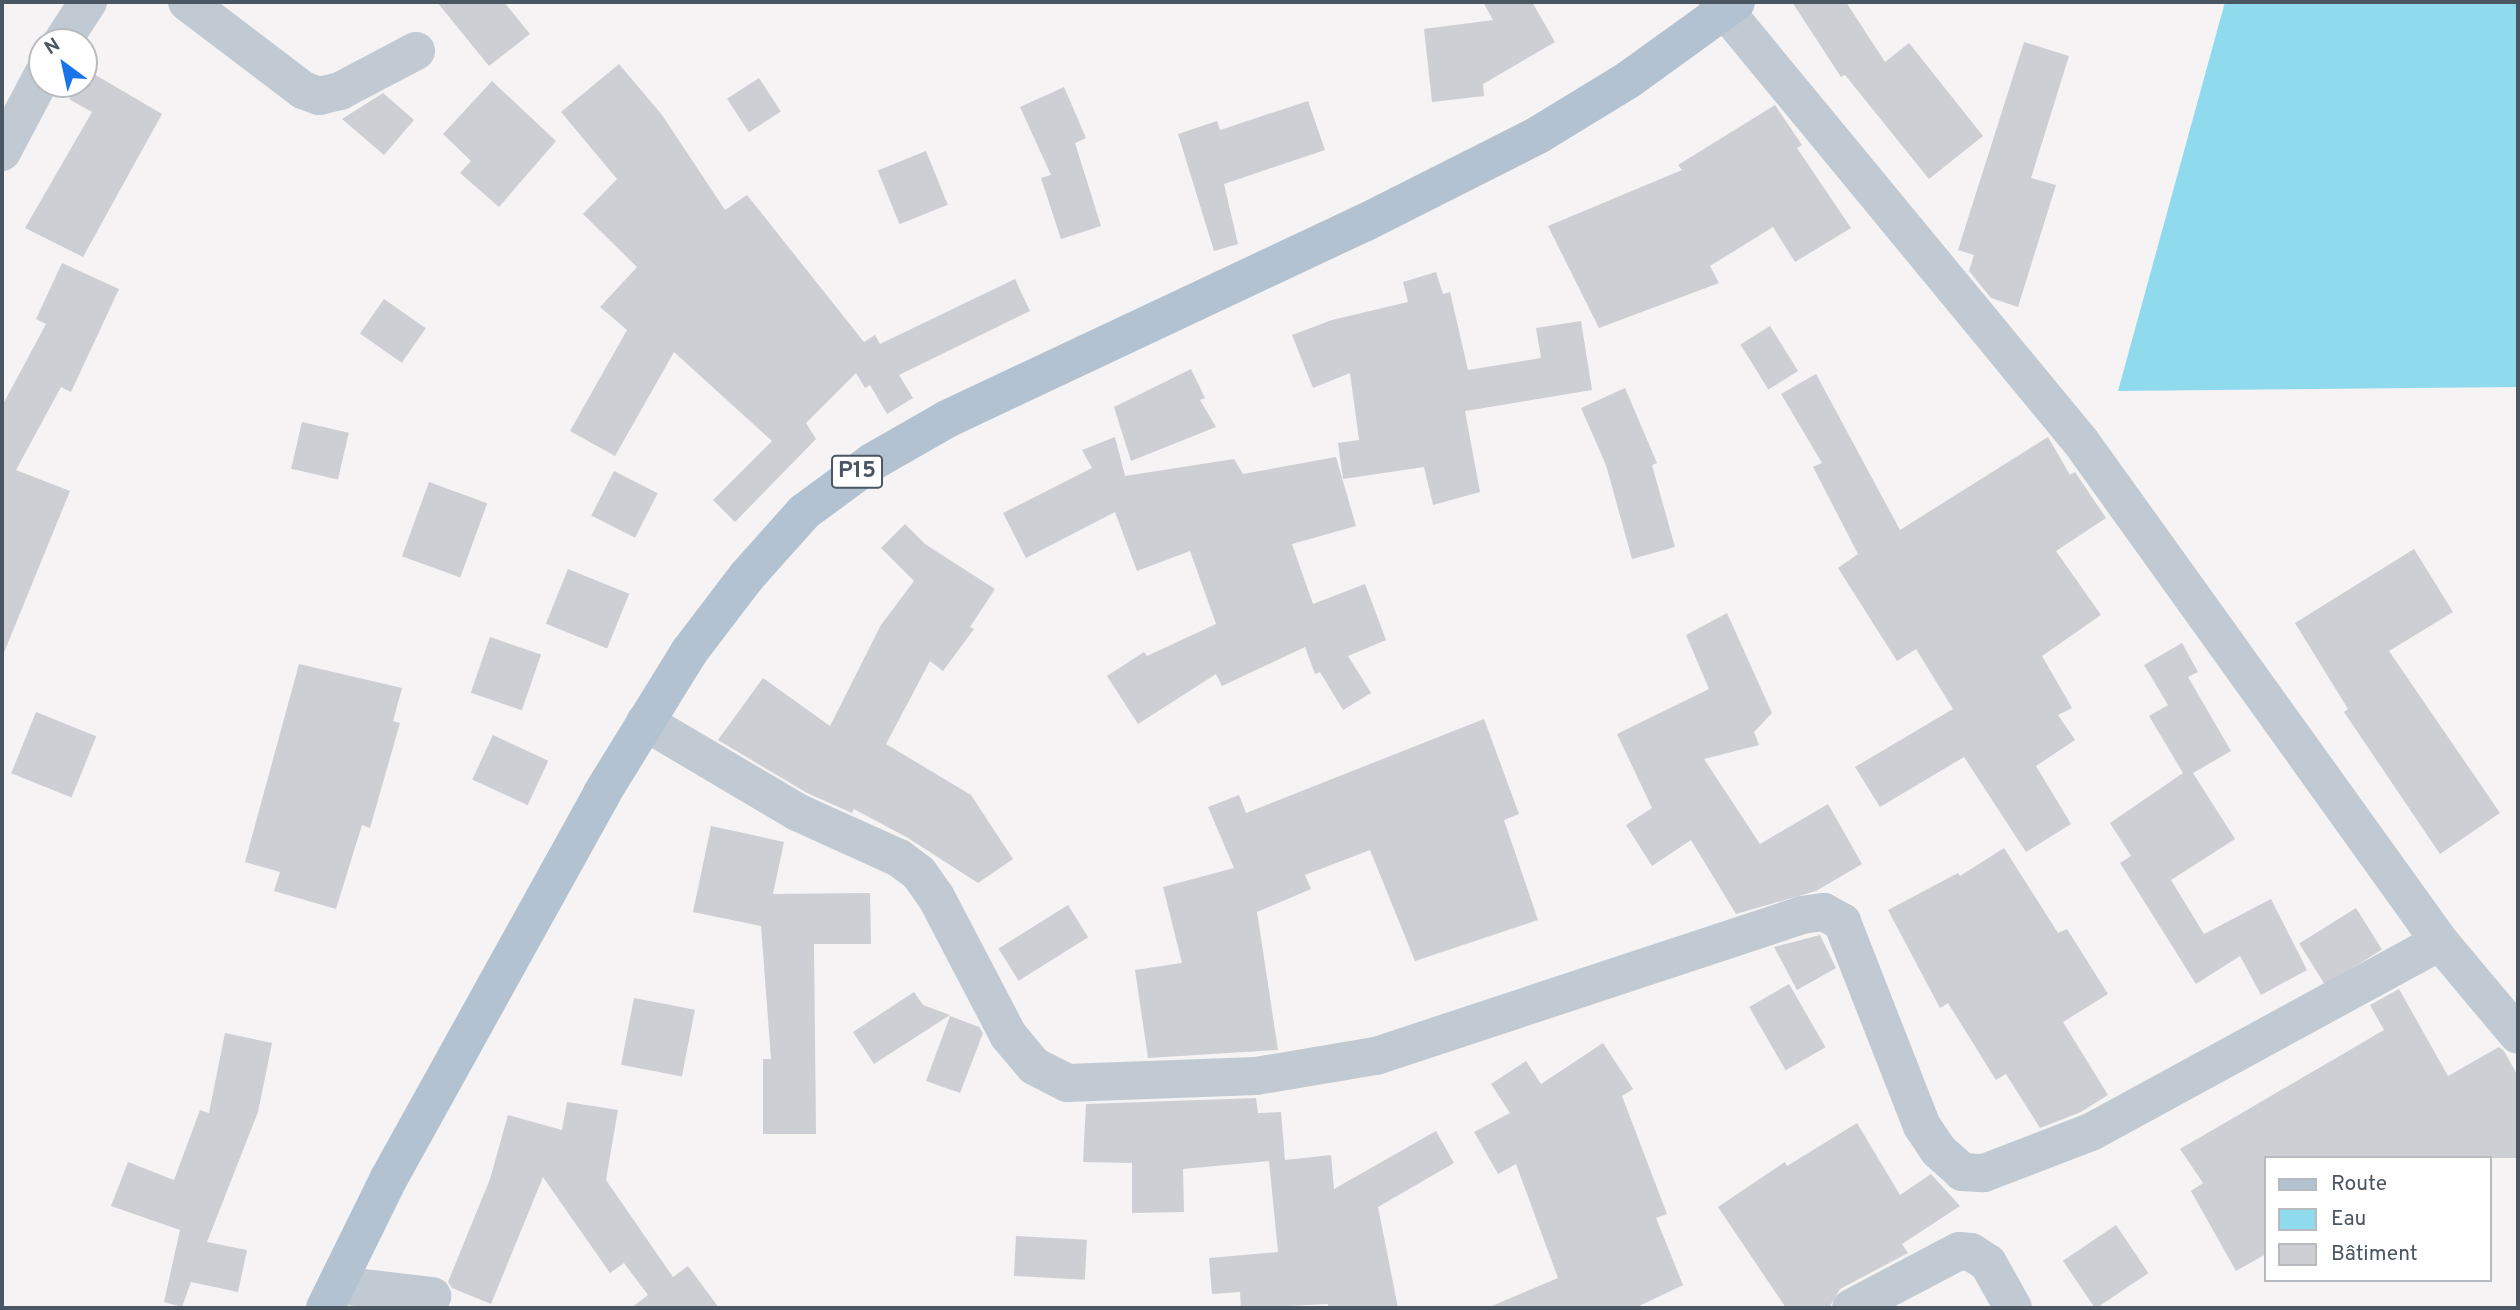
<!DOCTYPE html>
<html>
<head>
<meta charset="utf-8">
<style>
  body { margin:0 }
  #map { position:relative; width:2520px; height:1310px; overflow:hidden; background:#f5f3f3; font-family:Overpass,sans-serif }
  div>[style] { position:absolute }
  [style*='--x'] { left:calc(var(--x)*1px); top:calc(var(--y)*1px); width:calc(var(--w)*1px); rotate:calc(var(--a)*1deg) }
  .water>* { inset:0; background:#90daee }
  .building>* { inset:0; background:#cdcfd5; transform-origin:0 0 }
  .minor>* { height:38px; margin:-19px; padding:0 19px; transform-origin:19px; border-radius:19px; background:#c1cad2 }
  .major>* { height:38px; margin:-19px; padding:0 19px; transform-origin:19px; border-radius:19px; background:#b3c2d1 }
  span { translate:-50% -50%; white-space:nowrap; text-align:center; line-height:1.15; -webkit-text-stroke:5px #fff; paint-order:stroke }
  .shield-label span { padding:2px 5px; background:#fff; border:2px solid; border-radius:5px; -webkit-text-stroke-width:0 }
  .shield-label { font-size:23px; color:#4a5661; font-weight:700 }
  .frame { position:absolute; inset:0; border:4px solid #4a5661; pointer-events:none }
  .legend { position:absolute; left:2264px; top:1156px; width:228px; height:126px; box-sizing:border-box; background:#fff; border:2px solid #b7bbc0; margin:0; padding:9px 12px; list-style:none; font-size:21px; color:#4a5661 }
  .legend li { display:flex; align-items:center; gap:14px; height:35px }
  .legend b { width:35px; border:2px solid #b7bbc0 }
  .north { position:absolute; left:28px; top:28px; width:70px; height:70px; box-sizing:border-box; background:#fff; border:2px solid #b7bbc0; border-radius:50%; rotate:327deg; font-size:19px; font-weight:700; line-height:28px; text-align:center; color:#4a5661 }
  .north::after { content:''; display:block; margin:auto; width:24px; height:32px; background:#1a73e8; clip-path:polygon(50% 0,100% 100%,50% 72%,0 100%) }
</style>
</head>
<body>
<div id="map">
  <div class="water">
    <i style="clip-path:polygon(2225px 2px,2518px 2px,2518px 387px,2118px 391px)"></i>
  </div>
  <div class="building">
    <i style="clip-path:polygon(437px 2px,504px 2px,530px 34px,489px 66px)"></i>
    <i style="clip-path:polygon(1483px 2px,1532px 2px,1555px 42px,1483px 84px,1484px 96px,1432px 102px,1424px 29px,1493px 20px)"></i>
    <i style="clip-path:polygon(1792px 2px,1846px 2px,1885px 62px,1909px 43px,1983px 136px,1929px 179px,1845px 75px,1841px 77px)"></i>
    <i style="clip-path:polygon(2024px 42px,2069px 56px,2031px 178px,2056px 185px,2018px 307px,1991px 298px,1969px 271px,1974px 255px,1958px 250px)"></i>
    <i style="clip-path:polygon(619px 64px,662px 115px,725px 210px,747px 195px,864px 342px,875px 335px,880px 344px,1015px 279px,1030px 311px,899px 375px,913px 398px,887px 414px,870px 385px,865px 388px,856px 373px,806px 423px,816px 439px,735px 522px,713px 500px,772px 441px,674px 352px,615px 456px,570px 431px,627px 330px,600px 307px,637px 267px,583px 214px,617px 179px,561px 112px)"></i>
    <i style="clip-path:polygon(87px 70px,162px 114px,83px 257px,25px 228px,92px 112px,69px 99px,78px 84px,84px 84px)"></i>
    <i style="left:759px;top:78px;width:40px;height:38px;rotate:57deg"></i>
    <i style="clip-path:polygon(492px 81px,556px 141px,499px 207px,460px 173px,471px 161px,443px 134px)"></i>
    <i style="clip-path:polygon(1064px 87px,1086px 138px,1075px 143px,1101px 226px,1061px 239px,1041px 178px,1051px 175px,1020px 107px)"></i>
    <i style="clip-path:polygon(383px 93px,414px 120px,384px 155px,342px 119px)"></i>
    <i style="clip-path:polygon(1308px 101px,1325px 150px,1224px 184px,1238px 244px,1214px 251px,1178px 134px,1217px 121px,1220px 130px)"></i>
    <i style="clip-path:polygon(1775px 105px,1802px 145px,1797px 148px,1851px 228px,1795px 262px,1773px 227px,1710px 266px,1719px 283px,1599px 328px,1548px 226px,1682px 170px,1678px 165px)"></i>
    <i style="left:926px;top:151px;width:58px;height:52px;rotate:68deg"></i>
    <i style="clip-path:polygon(62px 263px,119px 289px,71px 392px,61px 387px,16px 470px,70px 491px,3px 655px,2px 406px,46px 324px,36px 319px)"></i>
    <i style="clip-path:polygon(1436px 272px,1443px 294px,1450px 292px,1468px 370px,1541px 358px,1536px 328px,1581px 321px,1592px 390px,1465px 411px,1480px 492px,1433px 505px,1424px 467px,1343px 479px,1338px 443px,1359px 440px,1350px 373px,1313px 388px,1292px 335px,1332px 320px,1408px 302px,1403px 282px)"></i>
    <i style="left:384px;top:299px;width:51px;height:42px;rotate:35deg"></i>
    <i style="left:1770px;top:326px;width:53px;height:35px;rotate:58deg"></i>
    <i style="clip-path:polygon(1191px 369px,1205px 398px,1200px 400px,1216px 427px,1131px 461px,1114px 407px)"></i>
    <i style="clip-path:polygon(1816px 374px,1900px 530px,2048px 437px,2070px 475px,2075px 472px,2106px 518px,2056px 551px,2101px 615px,2042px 656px,2072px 708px,2058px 715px,2075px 740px,2036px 766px,2071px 824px,2026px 852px,1964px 757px,1880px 807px,1855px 767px,1953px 709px,1916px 649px,1897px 661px,1838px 568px,1858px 554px,1813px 467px,1822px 463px,1781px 394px)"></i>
    <i style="clip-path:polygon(1625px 388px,1657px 463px,1652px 465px,1675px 547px,1632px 559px,1606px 465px,1581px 408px)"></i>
    <i style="left:302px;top:422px;width:48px;height:48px;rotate:13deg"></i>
    <i style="clip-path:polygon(1115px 437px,1125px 476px,1234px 459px,1243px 474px,1336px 457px,1356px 526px,1292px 544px,1313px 604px,1365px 584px,1386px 640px,1348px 656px,1371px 693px,1343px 710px,1320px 672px,1315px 674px,1305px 647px,1222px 686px,1216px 674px,1138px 724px,1107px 676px,1144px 652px,1147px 656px,1216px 624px,1190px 551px,1137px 571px,1115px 512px,1026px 558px,1003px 513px,1092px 468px,1082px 450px)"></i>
    <i style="left:614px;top:471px;width:49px;height:50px;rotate:27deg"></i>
    <i style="left:429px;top:482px;width:62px;height:79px;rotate:20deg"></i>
    <i style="clip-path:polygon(905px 524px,925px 544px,995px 589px,970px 627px,974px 629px,943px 671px,930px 661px,886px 744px,971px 795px,1013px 859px,978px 883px,908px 838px,854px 809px,852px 813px,807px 793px,718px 740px,763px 678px,830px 726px,881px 625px,914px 581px,881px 548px)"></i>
    <i style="clip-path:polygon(2414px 549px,2453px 612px,2389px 651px,2500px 813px,2440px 854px,2344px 712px,2348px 709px,2295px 623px)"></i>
    <i style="left:568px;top:569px;width:66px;height:59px;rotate:22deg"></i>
    <i style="clip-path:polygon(1727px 613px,1772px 713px,1754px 732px,1759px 745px,1704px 759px,1760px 844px,1828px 804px,1862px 864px,1816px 891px,1736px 914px,1691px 840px,1652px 866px,1626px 825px,1652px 808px,1617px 734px,1709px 689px,1686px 635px)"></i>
    <i style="left:490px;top:637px;width:54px;height:59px;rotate:19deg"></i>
    <i style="clip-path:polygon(2182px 643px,2198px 672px,2188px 677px,2231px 751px,2193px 773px,2235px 839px,2171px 880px,2204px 934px,2271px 899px,2307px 970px,2261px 995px,2240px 956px,2196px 984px,2120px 863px,2131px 856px,2110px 823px,2183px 773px,2149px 716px,2168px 705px,2144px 665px)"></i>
    <i style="clip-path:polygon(299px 664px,402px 688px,393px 721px,400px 723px,370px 828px,362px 825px,336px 909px,274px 891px,280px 872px,245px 862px)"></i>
    <i style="left:36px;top:712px;width:65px;height:66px;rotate:22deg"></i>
    <i style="clip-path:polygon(1484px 719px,1519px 814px,1504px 820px,1538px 920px,1415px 961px,1370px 850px,1305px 875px,1311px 889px,1257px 912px,1278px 1050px,1148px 1058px,1135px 970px,1182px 963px,1163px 887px,1234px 868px,1208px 807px,1239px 795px,1246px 813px)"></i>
    <i style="left:493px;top:735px;width:61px;height:49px;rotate:25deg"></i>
    <i style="clip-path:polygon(711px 826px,784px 842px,773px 894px,870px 893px,871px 944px,814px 944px,816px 1134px,763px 1134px,763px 1059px,771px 1059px,761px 926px,693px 912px)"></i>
    <i style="clip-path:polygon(2004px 848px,2058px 933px,2067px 929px,2108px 994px,2063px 1022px,2108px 1095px,2081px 1112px,2040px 1128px,2006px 1074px,1996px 1080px,1948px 1003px,1940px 1008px,1888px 910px,1958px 873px,1960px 876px)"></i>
    <i style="left:1068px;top:905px;width:38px;height:82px;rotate:58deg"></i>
    <i style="left:2356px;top:908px;width:49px;height:67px;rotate:58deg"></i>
    <i style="clip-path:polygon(1820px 935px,1836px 968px,1797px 990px,1774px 947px)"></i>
    <i style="left:1789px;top:984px;width:73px;height:46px;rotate:60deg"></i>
    <i style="clip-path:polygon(2399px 989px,2448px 1076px,2499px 1047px,2504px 1051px,2518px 1076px,2518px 1158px,2266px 1158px,2266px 1254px,2236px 1271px,2191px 1191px,2203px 1183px,2180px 1149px,2384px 1030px,2370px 1005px)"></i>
    <i style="clip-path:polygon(914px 992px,923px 1005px,950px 1015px,874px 1064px,853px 1032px)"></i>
    <i style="left:634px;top:998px;width:62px;height:68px;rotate:11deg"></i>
    <i style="clip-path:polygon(950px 1016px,979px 1027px,983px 1033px,960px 1093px,926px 1081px)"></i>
    <i style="clip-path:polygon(225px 1033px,272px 1043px,258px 1112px,207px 1242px,247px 1250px,238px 1292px,191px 1282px,182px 1307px,164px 1302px,180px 1230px,111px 1206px,128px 1162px,174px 1180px,200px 1110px,209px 1113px)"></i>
    <i style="clip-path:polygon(1603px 1043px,1633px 1089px,1622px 1096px,1667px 1214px,1656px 1218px,1683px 1285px,1635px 1308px,1487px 1308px,1558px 1278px,1516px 1164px,1498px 1174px,1474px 1132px,1510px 1113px,1491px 1084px,1526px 1061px,1541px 1084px)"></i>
    <i style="clip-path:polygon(1256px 1098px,1258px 1113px,1281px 1112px,1285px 1160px,1331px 1155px,1334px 1189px,1436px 1131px,1454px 1163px,1378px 1207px,1398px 1308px,1328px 1308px,1328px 1304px,1241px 1308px,1240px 1292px,1212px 1294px,1209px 1258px,1278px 1252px,1269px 1161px,1183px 1169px,1184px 1212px,1132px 1213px,1132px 1163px,1083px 1162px,1086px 1104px)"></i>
    <i style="clip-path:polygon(567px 1102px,618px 1110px,606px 1180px,673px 1277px,688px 1266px,719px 1308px,631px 1308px,648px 1295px,624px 1263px,610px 1273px,543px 1177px,491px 1304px,452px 1288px,448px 1282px,490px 1179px,508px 1115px,562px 1130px)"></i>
    <i style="clip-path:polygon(1857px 1123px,1900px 1195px,1931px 1174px,1960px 1206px,1902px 1244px,1908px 1253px,1840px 1289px,1829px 1308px,1786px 1308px,1718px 1207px,1785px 1162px,1787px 1166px)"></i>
    <i style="left:2116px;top:1225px;width:58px;height:64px;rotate:56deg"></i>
    <i style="left:1016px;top:1236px;width:71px;height:40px;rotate:3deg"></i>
  </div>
  <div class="minor">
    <i style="--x:187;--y:2;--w:146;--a:37.2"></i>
    <i style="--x:303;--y:90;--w:17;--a:21"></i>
    <i style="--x:319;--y:96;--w:22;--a:-13"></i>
    <i style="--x:340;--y:91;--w:86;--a:-27.8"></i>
    <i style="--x:1718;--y:2;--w:570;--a:50.48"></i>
    <i style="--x:2081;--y:442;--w:616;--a:54.32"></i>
    <i style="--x:2440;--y:942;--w:121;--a:50"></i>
    <i style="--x:62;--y:42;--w:48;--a:-57"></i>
    <i style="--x:2;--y:152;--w:86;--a:-62.2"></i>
    <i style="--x:645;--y:722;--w:177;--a:30.6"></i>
    <i style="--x:797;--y:812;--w:112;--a:24.3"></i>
    <i style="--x:899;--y:858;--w:25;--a:37"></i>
    <i style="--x:919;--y:873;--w:29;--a:55"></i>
    <i style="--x:936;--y:897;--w:156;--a:62.4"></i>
    <i style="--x:1008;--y:1035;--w:40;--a:50"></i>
    <i style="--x:1034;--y:1066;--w:37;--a:27"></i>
    <i style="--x:1067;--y:1083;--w:189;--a:-2.1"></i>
    <i style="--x:1256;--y:1076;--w:122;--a:-9.5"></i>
    <i style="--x:1376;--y:1056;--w:449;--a:-18.3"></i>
    <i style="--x:1802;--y:915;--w:22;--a:-8"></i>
    <i style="--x:1824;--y:912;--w:21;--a:29"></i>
    <i style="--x:1842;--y:922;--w:219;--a:68.6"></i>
    <i style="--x:1922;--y:1126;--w:30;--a:56"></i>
    <i style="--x:1939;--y:1151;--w:31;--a:42"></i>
    <i style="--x:1962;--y:1172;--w:22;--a:3"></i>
    <i style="--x:1984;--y:1173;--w:115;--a:-21"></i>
    <i style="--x:2091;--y:1132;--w:397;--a:-28.6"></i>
    <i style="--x:338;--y:1285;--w:95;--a:6.7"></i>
    <i style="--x:1851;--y:1308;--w:122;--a:-27.8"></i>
    <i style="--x:1959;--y:1251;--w:12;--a:5"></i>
    <i style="--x:1971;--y:1252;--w:20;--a:33"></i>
    <i style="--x:1988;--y:1263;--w:51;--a:60.9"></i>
  </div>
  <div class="major">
    <i style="--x:325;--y:1308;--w:145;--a:-63.8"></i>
    <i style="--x:389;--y:1178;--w:440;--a:-61"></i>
    <i style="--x:602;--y:793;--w:166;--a:-58.3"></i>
    <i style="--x:689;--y:652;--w:96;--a:-52.7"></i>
    <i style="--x:747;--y:576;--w:86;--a:-48.3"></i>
    <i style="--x:804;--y:512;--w:84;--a:-36.3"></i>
    <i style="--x:872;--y:462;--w:86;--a:-29.8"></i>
    <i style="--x:947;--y:419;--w:461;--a:-25.2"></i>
    <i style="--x:1364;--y:223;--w:195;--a:-26.8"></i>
    <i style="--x:1538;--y:135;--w:105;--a:-31.4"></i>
    <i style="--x:1628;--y:80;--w:133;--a:-35.8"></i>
  </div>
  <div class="shield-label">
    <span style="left:857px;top:472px">P15</span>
  </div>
  <div class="frame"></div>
  <ul class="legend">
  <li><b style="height:9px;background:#b3c2d1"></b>Route</li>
  <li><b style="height:19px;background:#90daee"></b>Eau</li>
  <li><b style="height:19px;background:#cdcfd5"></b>Bâtiment</li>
  </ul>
  <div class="north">N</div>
</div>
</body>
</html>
